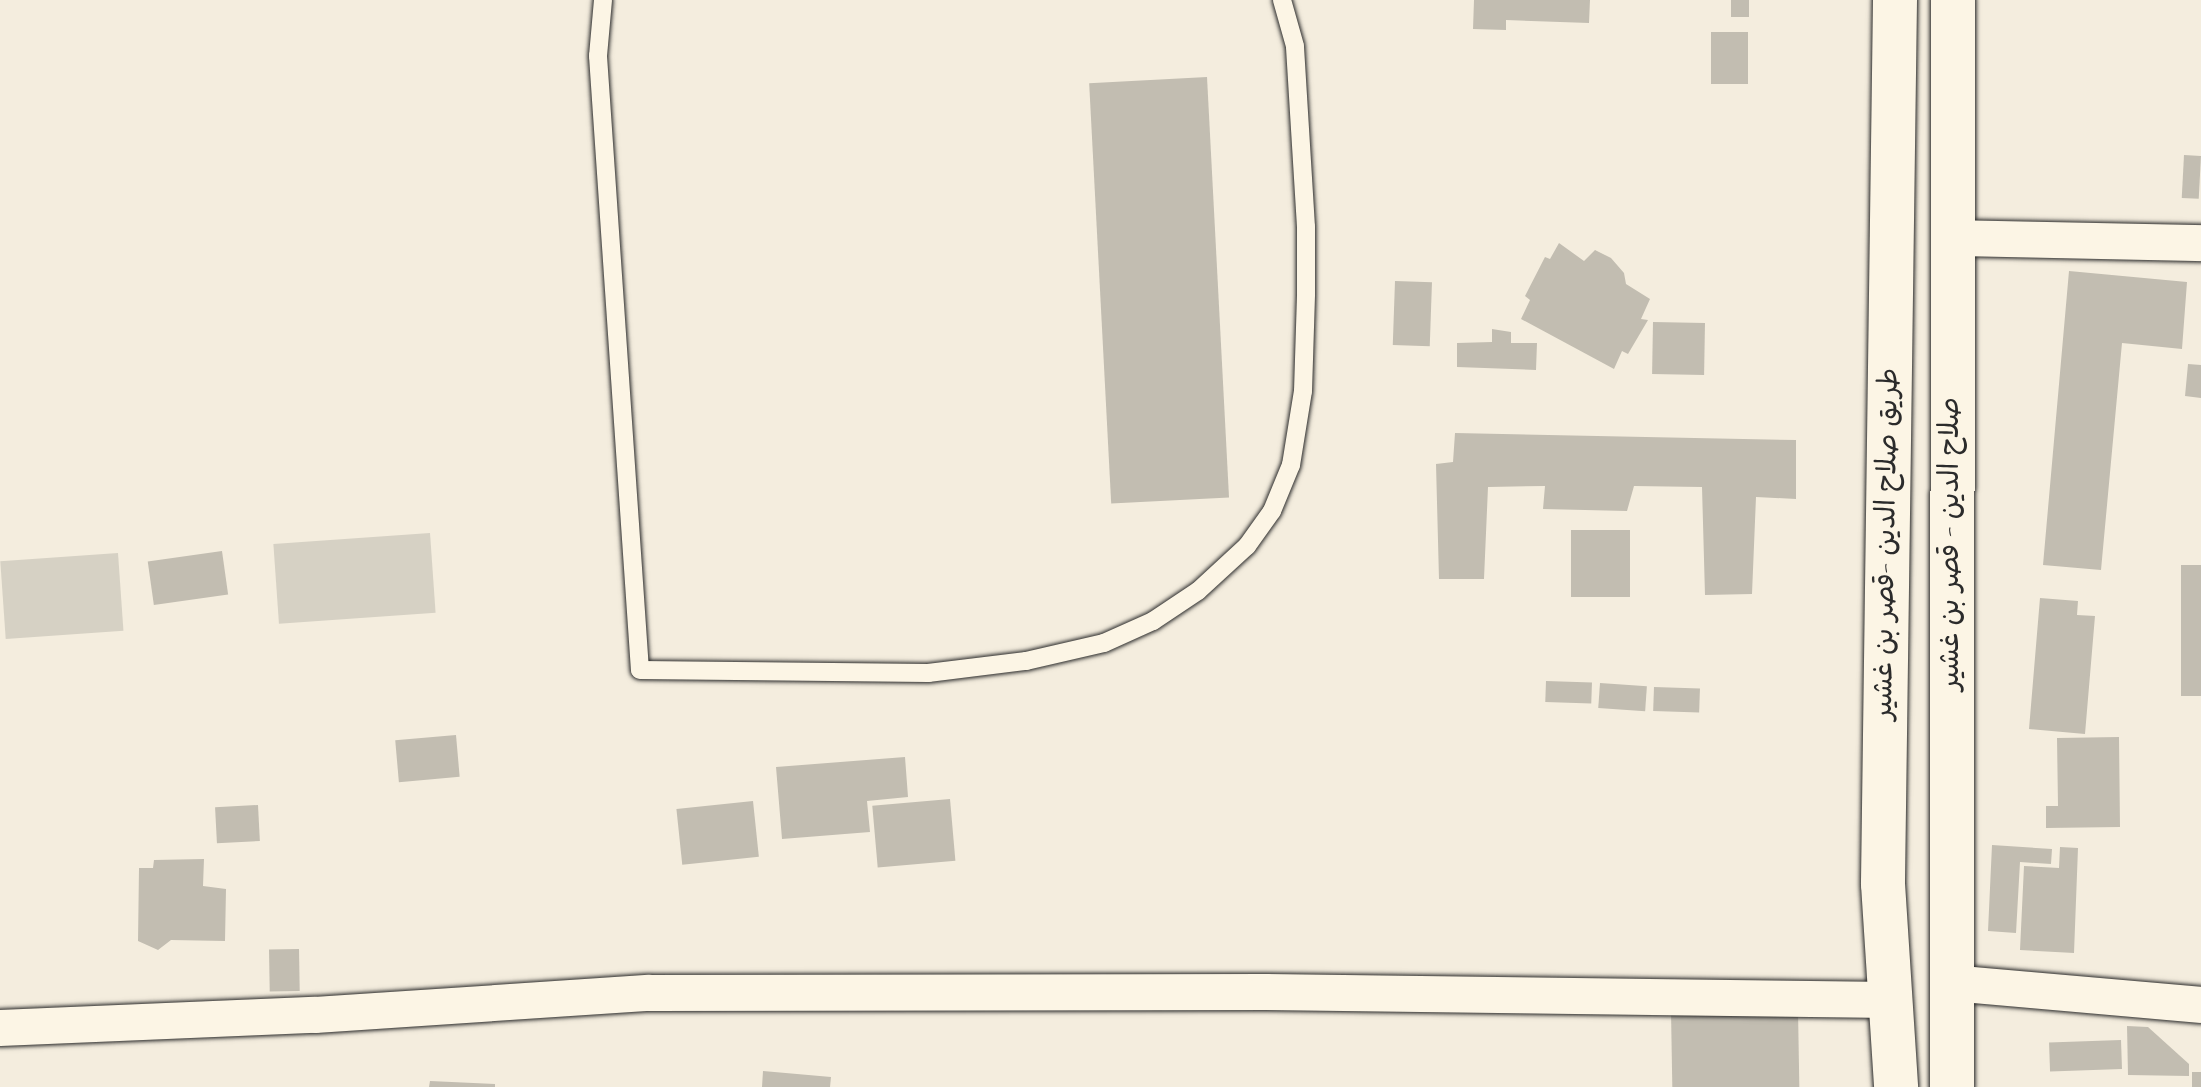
<!DOCTYPE html>
<html>
<head>
<meta charset="utf-8">
<style>
  body { margin:0 }
  #map { position:relative; width:2201px; height:1087px; overflow:hidden; background:#f4edde; font-family:"Indie Flower","Playpen Sans Arabic",sans-serif }
  div>[style] { position:absolute }
  [style*='--x'] { left:calc(var(--x)*1px); top:calc(var(--y)*1px); width:calc(var(--w)*1px); rotate:calc(var(--a)*1deg) }
  .green>* { inset:0; background:#d6d1c4; transform-origin:0 0 }
  .building>* { inset:0; background:#c2bdb1; transform-origin:0 0 }
  .roads { filter:drop-shadow(0 0 2px #2b2b2b) drop-shadow(0 0 2px #2b2b2b) }
  .lane>* { height:18px; margin:-9px; padding:0 9px; transform-origin:9px; border-radius:9px; background:#fcf5e5 }
  .street>* { height:36px; margin:-18px; padding:0 18px; transform-origin:18px; border-radius:18px; background:#fcf5e5 }
  .highway>* { height:44px; margin:-22px; padding:0 22px; transform-origin:22px; border-radius:22px; background:#fcf5e5 }
  span { translate:-50% -50%; white-space:nowrap; text-align:center; line-height:1.15; -webkit-text-stroke:6px #fcf5e5; paint-order:stroke }
  .street-label { font-size:28px; color:#2b2b2b }
</style>
</head>
<body>
<div id="map">
  <div class="green">
    <i style="left:430px;top:533px;width:80px;height:157px;rotate:86deg"></i>
    <i style="left:118px;top:553px;width:78px;height:118px;rotate:86deg"></i>
  </div>
  <div class="building">
    <i style="clip-path:polygon(1474px 0,1590px 0,1589px 23px,1506px 20px,1506px 30px,1473px 29px)"></i>
    <i style="left:1731px;top:0;width:18px;height:17px"></i>
    <i style="left:1711px;top:32px;width:37px;height:52px"></i>
    <i style="left:1207px;top:77px;width:421px;height:118px;rotate:87deg"></i>
    <i style="left:2184px;top:155px;width:17px;height:43px;rotate:3deg"></i>
    <i style="clip-path:polygon(1559px 243px,1584px 261px,1595px 250px,1611px 258px,1624px 273px,1626px 284px,1650px 299px,1641px 319px,1648px 320px,1628px 354px,1622px 351px,1614px 369px,1521px 319px,1530px 300px,1525px 296px,1545px 257px,1550px 259px)"></i>
    <i style="clip-path:polygon(2069px 271px,2187px 282px,2182px 349px,2122px 343px,2101px 570px,2043px 565px)"></i>
    <i style="left:1395px;top:281px;width:37px;height:64px;rotate:2deg"></i>
    <i style="left:1653px;top:322px;width:52px;height:52px;rotate:1deg"></i>
    <i style="clip-path:polygon(1492px 329px,1511px 332px,1511px 343px,1537px 343px,1536px 370px,1457px 367px,1457px 343px,1492px 342px)"></i>
    <i style="clip-path:polygon(2188px 364px,2201px 365px,2201px 398px,2185px 396px)"></i>
    <i style="clip-path:polygon(1455px 433px,1796px 440px,1796px 499px,1756px 497px,1752px 594px,1705px 595px,1702px 487px,1634px 486px,1627px 511px,1543px 509px,1545px 486px,1488px 487px,1484px 579px,1439px 579px,1436px 464px,1453px 462px)"></i>
    <i style="left:1571px;top:530px;width:59px;height:67px"></i>
    <i style="left:222px;top:551px;width:44px;height:75px;rotate:82deg"></i>
    <i style="left:2181px;top:565px;width:20px;height:131px"></i>
    <i style="clip-path:polygon(2040px 598px,2078px 601px,2077px 615px,2095px 616px,2085px 734px,2029px 729px)"></i>
    <i style="left:1546px;top:681px;width:46px;height:21px;rotate:2deg"></i>
    <i style="left:1600px;top:683px;width:47px;height:25px;rotate:4deg"></i>
    <i style="left:1654px;top:687px;width:46px;height:24px;rotate:2deg"></i>
    <i style="left:456px;top:735px;width:42px;height:61px;rotate:85deg"></i>
    <i style="clip-path:polygon(2119px 737px,2120px 827px,2046px 828px,2046px 806px,2058px 806px,2057px 738px)"></i>
    <i style="clip-path:polygon(905px 757px,908px 797px,867px 801px,870px 832px,782px 839px,776px 767px)"></i>
    <i style="left:950px;top:799px;width:62px;height:78px;rotate:85deg"></i>
    <i style="left:753px;top:801px;width:56px;height:77px;rotate:84deg"></i>
    <i style="left:258px;top:805px;width:36px;height:43px;rotate:87deg"></i>
    <i style="clip-path:polygon(1992px 845px,2052px 849px,2051px 864px,2020px 862px,2016px 933px,1988px 931px)"></i>
    <i style="clip-path:polygon(2060px 847px,2078px 848px,2074px 953px,2020px 950px,2024px 866px,2059px 868px)"></i>
    <i style="clip-path:polygon(204px 859px,203px 886px,226px 889px,225px 941px,171px 940px,158px 950px,138px 941px,139px 868px,153px 868px,154px 860px)"></i>
    <i style="left:299px;top:949px;width:42px;height:30px;rotate:89deg"></i>
    <i style="left:1798px;top:1010px;width:77px;height:127px;rotate:89deg"></i>
    <i style="clip-path:polygon(2127px 1026px,2148px 1027px,2189px 1064px,2189px 1076px,2128px 1075px)"></i>
    <i style="left:2121px;top:1040px;width:29px;height:72px;rotate:88deg"></i>
    <i style="clip-path:polygon(763px 1071px,831px 1077px,830px 1087px,762px 1087px)"></i>
    <i style="left:2192px;top:1072px;width:9px;height:15px"></i>
    <i style="clip-path:polygon(430px 1081px,495px 1084px,495px 1087px,429px 1087px)"></i>
  </div>
  <div class="roads">
    <div class="lane">
      <i style="--x:603;--y:0;--w:56;--a:95.1"></i>
      <i style="--x:598;--y:56;--w:615;--a:86.09"></i>
      <i style="--x:640;--y:670;--w:288;--a:0.6"></i>
      <i style="--x:928;--y:673;--w:99;--a:-7"></i>
      <i style="--x:1026;--y:661;--w:80;--a:-13"></i>
      <i style="--x:1104;--y:643;--w:54;--a:-24.2"></i>
      <i style="--x:1153;--y:621;--w:54;--a:-33.7"></i>
      <i style="--x:1198;--y:591;--w:67;--a:-42.6"></i>
      <i style="--x:1247;--y:546;--w:43;--a:-54.5"></i>
      <i style="--x:1272;--y:511;--w:50;--a:-67.6"></i>
      <i style="--x:1291;--y:465;--w:75;--a:-80.8"></i>
      <i style="--x:1303;--y:391;--w:97;--a:-88.2"></i>
      <i style="--x:1306;--y:294;--w:67;--a:-90"></i>
      <i style="--x:1306;--y:227;--w:181;--a:-93.5"></i>
      <i style="--x:1295;--y:46;--w:48;--a:-105.8"></i>
    </div>
    <div class="street">
      <i style="--x:1954;--y:238;--w:247;--a:1.2"></i>
      <i style="--x:1950;--y:983;--w:252;--a:5"></i>
      <i style="--x:0;--y:1028;--w:315;--a:-2.4"></i>
      <i style="--x:315;--y:1015;--w:335;--a:-3.8"></i>
      <i style="--x:649;--y:993;--w:617;--a:-0.09"></i>
      <i style="--x:1266;--y:992;--w:625;--a:0.73"></i>
    </div>
    <div class="highway">
      <i style="--x:1895;--y:0;--w:884;--a:90.78"></i>
      <i style="--x:1883;--y:884;--w:203;--a:86.3"></i>
      <i style="--x:1952;--y:1087;--w:1087;--a:-89.95"></i>
    </div>
  </div>
  <div class="street-label">
    <span style="left:1888px;top:544px;rotate:-89deg">طريق صلاح الدين -قصر بن غشير</span>
    <span style="left:1952px;top:544px;rotate:-90deg">صلاح الدين - قصر بن غشير</span>
  </div>
</div>
</body>
</html>
